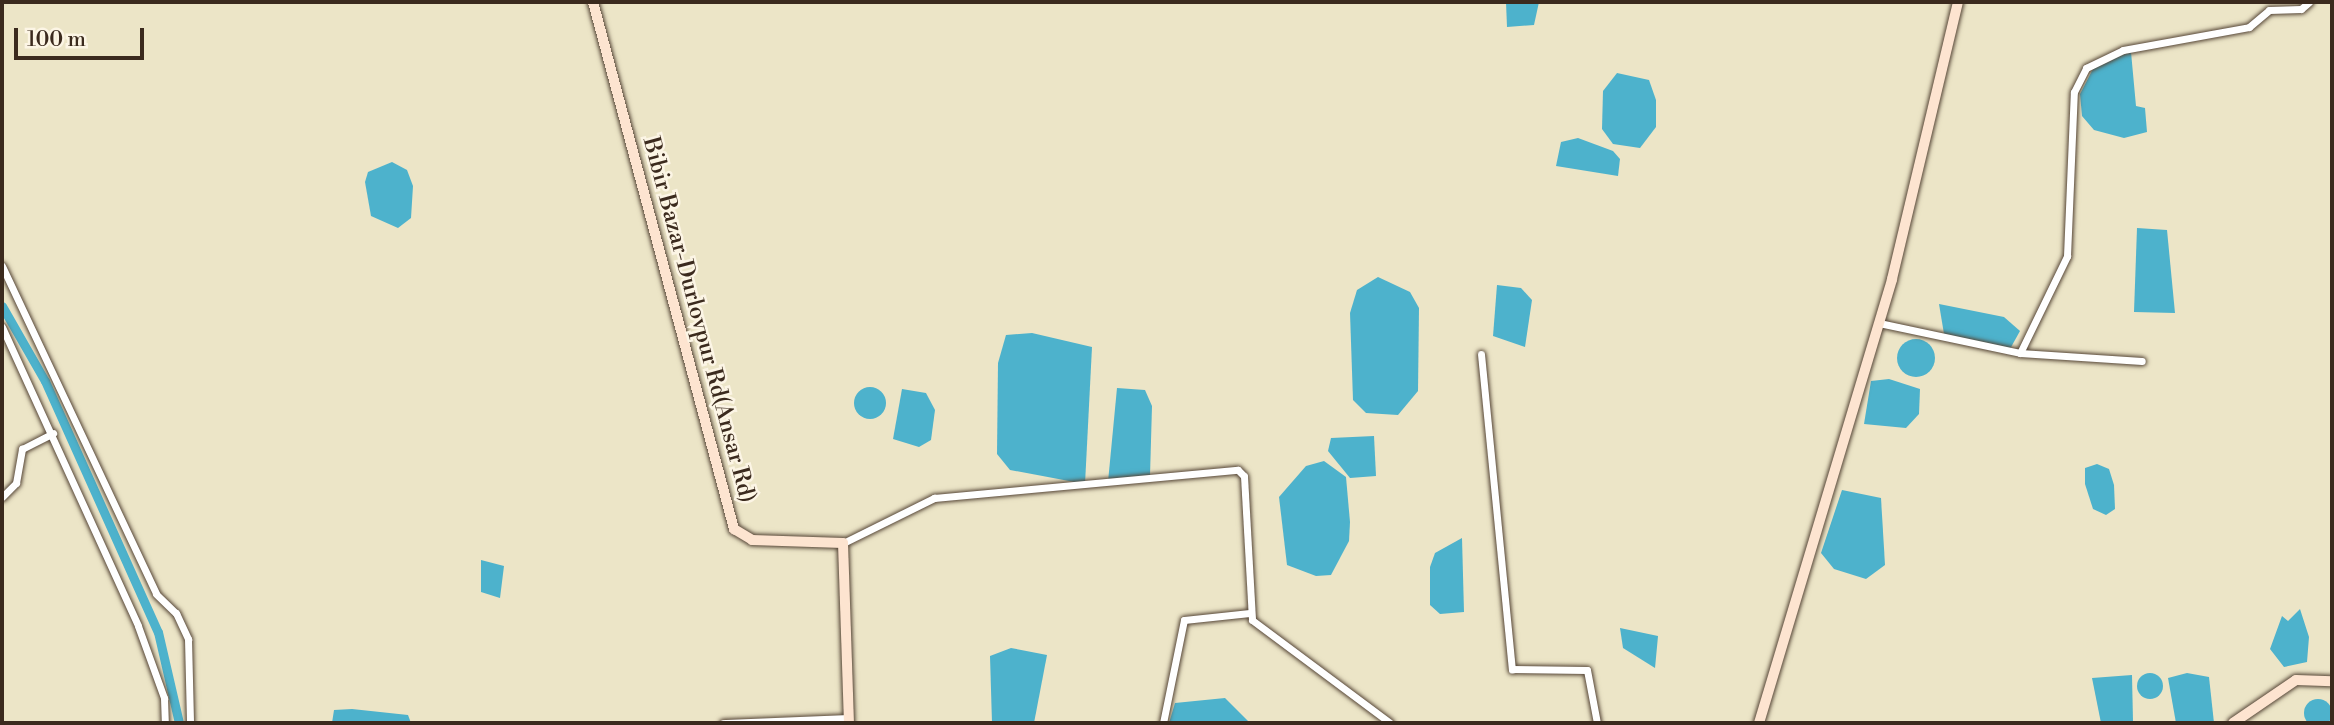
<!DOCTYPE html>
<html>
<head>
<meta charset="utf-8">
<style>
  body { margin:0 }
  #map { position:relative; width:2334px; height:725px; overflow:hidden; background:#ece5c7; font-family:"Libre Bodoni",serif }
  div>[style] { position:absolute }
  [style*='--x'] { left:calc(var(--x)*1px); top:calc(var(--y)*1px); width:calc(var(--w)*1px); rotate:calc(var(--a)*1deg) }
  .water>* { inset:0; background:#4db2cc }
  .round { border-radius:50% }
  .canal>* { height:9px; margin:-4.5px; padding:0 4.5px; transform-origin:4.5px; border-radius:4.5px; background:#4db2cc }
  .roads { filter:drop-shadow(0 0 2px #564637) drop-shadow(0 0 2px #564637) }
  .street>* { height:7px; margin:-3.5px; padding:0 3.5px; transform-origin:3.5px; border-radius:3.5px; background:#fff }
  .secondary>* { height:10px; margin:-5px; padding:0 5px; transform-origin:5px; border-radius:5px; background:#fde4d0 }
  span { translate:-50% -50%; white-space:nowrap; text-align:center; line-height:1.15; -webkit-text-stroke:5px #fcf5e5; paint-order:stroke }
  .street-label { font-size:23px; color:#3b2a1e }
  .frame { position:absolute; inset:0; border:4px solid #3b2a1e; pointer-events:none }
  .scale { position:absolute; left:14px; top:28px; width:130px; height:32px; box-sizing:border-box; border:4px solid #3b2a1e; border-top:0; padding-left:9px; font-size:21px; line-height:24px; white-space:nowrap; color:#3b2a1e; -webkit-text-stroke:5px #fcf5e5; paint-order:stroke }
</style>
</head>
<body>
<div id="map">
  <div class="water">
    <i style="clip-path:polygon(1506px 2px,1539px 2px,1534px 25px,1507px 27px)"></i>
    <i style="clip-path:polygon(2131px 52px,2136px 106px,2145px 108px,2147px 132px,2124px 138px,2094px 130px,2082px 116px,2080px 94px,2095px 65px)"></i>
    <i style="clip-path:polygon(1617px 73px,1649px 80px,1656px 100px,1656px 127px,1640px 148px,1613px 144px,1602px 129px,1603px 91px)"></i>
    <i style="clip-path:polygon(1578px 138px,1613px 151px,1620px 159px,1618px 176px,1556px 166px,1561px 142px)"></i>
    <i style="clip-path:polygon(392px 162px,407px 170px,413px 186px,411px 218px,398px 228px,371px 216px,365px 182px,368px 172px)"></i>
    <i style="clip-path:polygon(2137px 228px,2167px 230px,2175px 313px,2134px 312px)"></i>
    <i style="clip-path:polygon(1378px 277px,1410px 292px,1419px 308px,1418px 391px,1398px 415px,1366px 413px,1353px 400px,1350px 313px,1357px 290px)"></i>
    <i style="clip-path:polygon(1497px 285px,1521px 288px,1532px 300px,1525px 347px,1493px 336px)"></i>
    <i style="clip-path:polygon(1939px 304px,2004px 317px,2020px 331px,2010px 349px,1944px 334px)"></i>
    <i style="clip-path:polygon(1032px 333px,1092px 347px,1085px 484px,1010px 470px,997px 454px,998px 363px,1006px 335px)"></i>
    <i class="round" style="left:1897px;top:339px;width:38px;height:38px"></i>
    <i style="clip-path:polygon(1889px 379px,1920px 389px,1919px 414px,1906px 428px,1864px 424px,1871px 381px)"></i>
    <i class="round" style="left:854px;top:387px;width:32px;height:32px"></i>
    <i style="clip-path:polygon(1117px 388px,1145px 390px,1152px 406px,1150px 476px,1108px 482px)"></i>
    <i style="clip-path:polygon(902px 389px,926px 393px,935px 410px,931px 440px,919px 447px,893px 439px)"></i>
    <i style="clip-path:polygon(1374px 436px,1376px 476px,1350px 478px,1328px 451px,1331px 438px)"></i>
    <i style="clip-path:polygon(1324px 461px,1346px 477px,1350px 522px,1349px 541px,1331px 575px,1316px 576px,1287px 565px,1279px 497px,1306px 466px)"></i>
    <i style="clip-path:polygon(2097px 464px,2109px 469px,2114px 485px,2115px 509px,2106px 515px,2093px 509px,2085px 484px,2085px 468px)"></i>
    <i style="clip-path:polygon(1842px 490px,1881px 498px,1885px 565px,1866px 579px,1834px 569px,1821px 553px)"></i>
    <i style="clip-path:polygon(1462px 538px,1464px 612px,1440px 614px,1430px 605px,1430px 567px,1435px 553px)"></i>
    <i style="clip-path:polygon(481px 560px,504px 566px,500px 598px,481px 592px)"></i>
    <i style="clip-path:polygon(2300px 609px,2309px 637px,2307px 662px,2284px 667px,2270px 649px,2282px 616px,2288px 621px)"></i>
    <i style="clip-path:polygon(1620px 628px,1658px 636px,1655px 668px,1623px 648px)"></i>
    <i style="clip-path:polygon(1011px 648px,1047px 655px,1034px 723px,992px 723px,990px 656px)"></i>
    <i class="round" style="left:2137px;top:673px;width:26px;height:26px"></i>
    <i style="clip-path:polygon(2187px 673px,2209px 677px,2214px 723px,2176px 723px,2168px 678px)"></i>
    <i style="clip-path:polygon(2132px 675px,2133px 722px,2101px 723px,2092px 678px)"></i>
    <i style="clip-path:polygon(1225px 698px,1250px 723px,1169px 723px,1175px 703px)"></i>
    <i class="round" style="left:2304px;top:699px;width:28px;height:28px"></i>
    <i style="clip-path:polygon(352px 709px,408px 715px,411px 723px,332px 723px,334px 710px)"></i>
  </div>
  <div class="canal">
    <i style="--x:2;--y:306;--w:86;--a:60.2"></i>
    <i style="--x:45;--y:381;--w:275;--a:65.8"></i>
    <i style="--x:158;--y:632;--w:93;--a:77"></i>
  </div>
  <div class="roads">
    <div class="street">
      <i style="--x:2;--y:266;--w:362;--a:64.8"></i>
      <i style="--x:156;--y:594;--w:28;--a:44"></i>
      <i style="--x:176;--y:613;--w:29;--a:65"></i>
      <i style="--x:188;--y:639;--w:84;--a:88.6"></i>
      <i style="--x:1879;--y:323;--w:144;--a:12"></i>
      <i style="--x:2020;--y:353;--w:108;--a:-64.1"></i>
      <i style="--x:2067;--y:256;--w:164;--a:-87.6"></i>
      <i style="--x:2074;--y:92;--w:27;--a:-63"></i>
      <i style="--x:2086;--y:68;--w:41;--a:-25.9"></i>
      <i style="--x:2123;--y:50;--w:128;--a:-10.3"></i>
      <i style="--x:2249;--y:27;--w:26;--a:-40"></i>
      <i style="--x:2269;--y:10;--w:32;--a:-2"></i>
      <i style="--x:2301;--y:9;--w:11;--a:-41"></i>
      <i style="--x:2;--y:327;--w:328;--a:65.5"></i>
      <i style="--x:138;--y:626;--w:77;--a:70.1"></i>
      <i style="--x:164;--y:698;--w:25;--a:88"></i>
      <i style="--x:2020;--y:353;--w:122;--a:3.8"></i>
      <i style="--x:1481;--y:354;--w:317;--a:84.4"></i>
      <i style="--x:1512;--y:669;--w:75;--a:0.8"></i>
      <i style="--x:1587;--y:670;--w:54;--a:79.3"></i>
      <i style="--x:2;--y:497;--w:20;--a:-45"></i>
      <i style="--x:16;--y:483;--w:35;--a:-80"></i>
      <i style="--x:22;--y:449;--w:35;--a:-27"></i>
      <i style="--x:843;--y:543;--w:102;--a:-26.3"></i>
      <i style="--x:934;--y:498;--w:305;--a:-5.3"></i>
      <i style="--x:1238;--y:470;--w:8;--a:45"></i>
      <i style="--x:1244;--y:476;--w:144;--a:86.8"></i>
      <i style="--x:1252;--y:620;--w:172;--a:36.7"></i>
      <i style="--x:723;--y:723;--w:122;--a:-2.3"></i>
      <i style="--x:1163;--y:723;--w:105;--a:-78.5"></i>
      <i style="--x:1184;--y:620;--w:66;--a:-6.1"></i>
    </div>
    <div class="secondary">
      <i style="--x:593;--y:2;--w:546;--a:75.02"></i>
      <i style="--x:734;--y:529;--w:21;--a:31"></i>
      <i style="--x:752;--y:540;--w:91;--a:1.9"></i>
      <i style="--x:843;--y:543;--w:180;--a:88.1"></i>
      <i style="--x:1759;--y:723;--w:463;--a:-73.3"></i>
      <i style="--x:1892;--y:279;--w:285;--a:-76.6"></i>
      <i style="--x:2233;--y:723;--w:76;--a:-34.3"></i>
      <i style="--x:2296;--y:680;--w:36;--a:2"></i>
    </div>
  </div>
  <div class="street-label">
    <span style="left:699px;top:320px;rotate:75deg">Bibir Bazar-Durlovpur Rd(Ansar Rd)</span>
  </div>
  <div class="frame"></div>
  <div class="scale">100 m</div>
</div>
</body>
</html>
